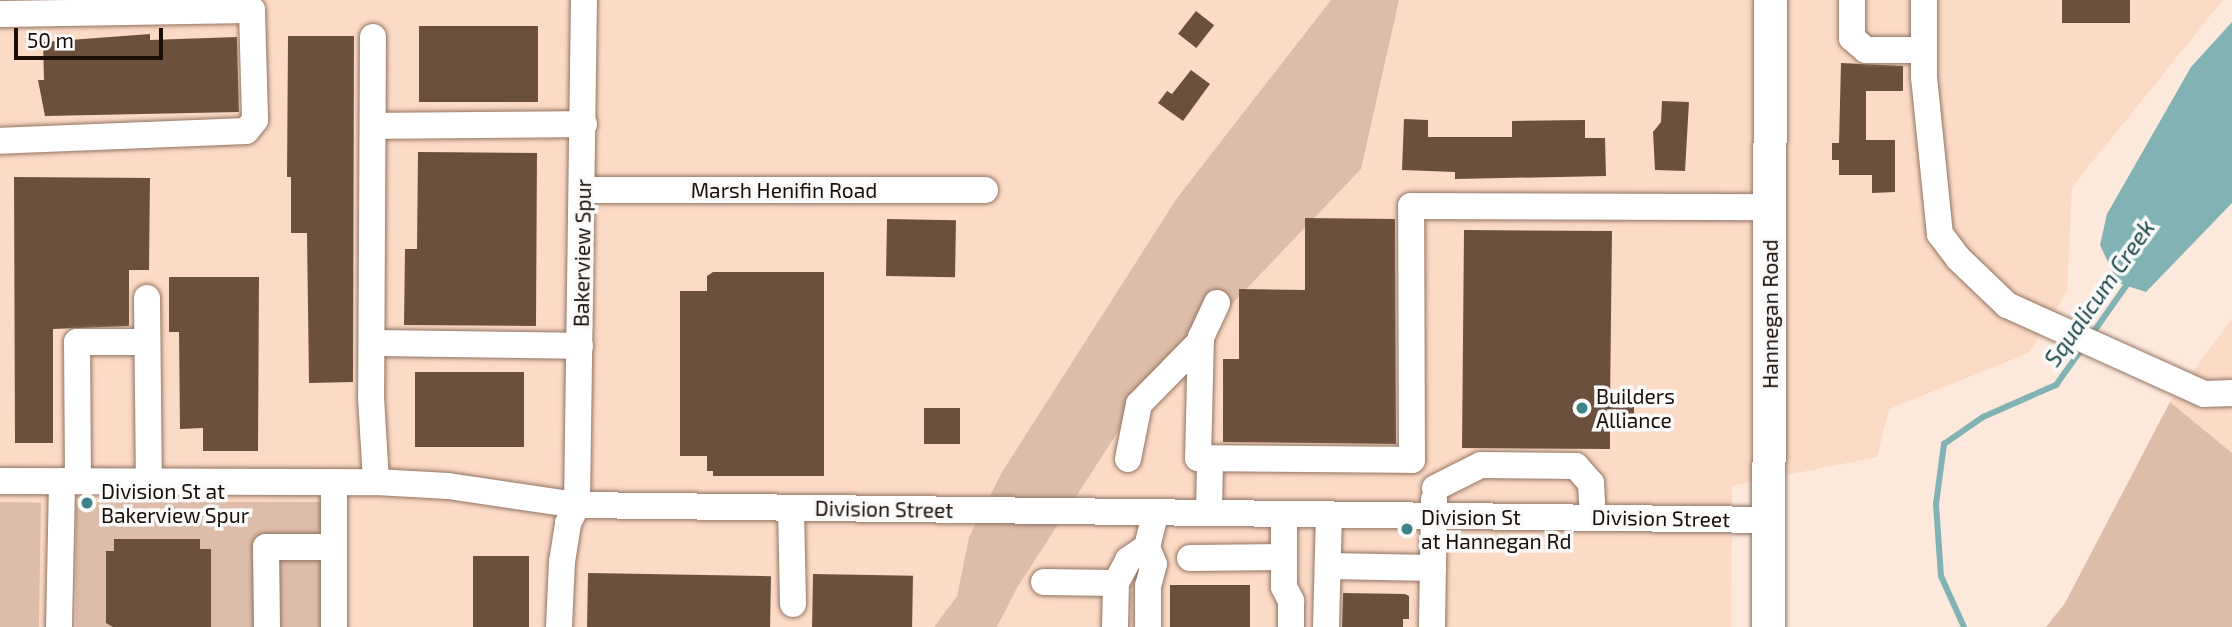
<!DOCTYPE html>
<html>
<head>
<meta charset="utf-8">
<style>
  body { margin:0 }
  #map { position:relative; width:2232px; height:627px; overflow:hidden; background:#fde9dc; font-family:"Exo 2",sans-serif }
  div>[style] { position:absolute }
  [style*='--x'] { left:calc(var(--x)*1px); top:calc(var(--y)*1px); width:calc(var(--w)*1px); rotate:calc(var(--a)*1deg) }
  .built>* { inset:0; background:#fbdac6 }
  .green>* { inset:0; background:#ddbda9; transform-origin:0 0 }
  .water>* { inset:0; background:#81b2b4 }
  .stream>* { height:6px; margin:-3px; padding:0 3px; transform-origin:3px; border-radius:3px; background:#81b2b4 }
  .building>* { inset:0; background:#6c503e; transform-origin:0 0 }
  .roads { filter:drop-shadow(0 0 2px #927361) drop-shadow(0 0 2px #927361) }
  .minor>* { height:26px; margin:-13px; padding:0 13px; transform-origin:13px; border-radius:13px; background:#fff }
  .major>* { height:33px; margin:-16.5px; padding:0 16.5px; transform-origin:16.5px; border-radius:16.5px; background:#fff }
  .dots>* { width:19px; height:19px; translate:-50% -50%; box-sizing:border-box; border:4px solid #fafafa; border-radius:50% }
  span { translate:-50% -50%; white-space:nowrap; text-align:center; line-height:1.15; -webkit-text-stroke:7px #fafafa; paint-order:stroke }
  .street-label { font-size:21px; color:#1a0e07 }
  .poi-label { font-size:21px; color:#1a0e07 }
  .left { translate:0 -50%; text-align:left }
  .water-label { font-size:23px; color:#1b484a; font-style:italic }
  .scale { position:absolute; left:14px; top:28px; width:149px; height:32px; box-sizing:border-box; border:4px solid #1a0e07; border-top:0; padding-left:9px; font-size:21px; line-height:24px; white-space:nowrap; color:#1a0e07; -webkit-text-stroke:5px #fafafa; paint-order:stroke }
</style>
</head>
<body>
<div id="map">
  <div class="built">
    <i style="clip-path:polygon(0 0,1331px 0,1177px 198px,1002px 472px,969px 537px,957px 596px,934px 627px,0 627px)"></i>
    <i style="clip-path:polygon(1399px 0,2223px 0,2072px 187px,2067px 291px,2029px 353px,1889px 409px,1877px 457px,1732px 486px,1731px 627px,997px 627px,1017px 588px)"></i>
    <i style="clip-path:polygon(2232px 319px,2232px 453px,2170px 402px)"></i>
  </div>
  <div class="green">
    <i style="clip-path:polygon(1331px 0,1399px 0,1361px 169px,1136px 404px,1017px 588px,997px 627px,934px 627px,957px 596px,969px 537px,1002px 472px,1177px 198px)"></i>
    <i style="clip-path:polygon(2170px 402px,2232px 453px,2232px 627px,2046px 627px,2065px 603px)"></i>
    <i style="left:0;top:502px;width:41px;height:125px;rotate:1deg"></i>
    <i style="left:76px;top:502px;width:245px;height:125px"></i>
  </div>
  <div class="water">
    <i style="clip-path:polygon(2232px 22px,2232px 203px,2146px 292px,2118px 283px,2100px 245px,2107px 214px,2191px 67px)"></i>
  </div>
  <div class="stream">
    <i style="--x:2090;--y:337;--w:70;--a:-54.9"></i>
    <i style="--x:1964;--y:627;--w:56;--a:-114.3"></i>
    <i style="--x:1941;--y:576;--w:72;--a:-94"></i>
    <i style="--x:1936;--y:504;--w:61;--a:-82.4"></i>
    <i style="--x:1944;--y:444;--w:47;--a:-34.7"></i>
    <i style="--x:1983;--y:417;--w:80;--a:-23.7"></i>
    <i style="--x:2056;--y:385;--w:48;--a:-54.3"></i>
  </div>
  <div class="building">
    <i style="left:2062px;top:0;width:68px;height:23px"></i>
    <i style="left:1196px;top:11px;width:23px;height:29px;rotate:38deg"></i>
    <i style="left:419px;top:26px;width:119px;height:76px"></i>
    <i style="clip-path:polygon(150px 34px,150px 40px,237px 37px,239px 112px,45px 116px,38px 80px,44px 80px,43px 42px)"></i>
    <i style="clip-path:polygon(288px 36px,354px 36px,353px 382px,309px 383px,307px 233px,291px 233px,291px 177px,287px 177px)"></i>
    <i style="clip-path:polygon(1841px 63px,1903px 66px,1903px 91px,1866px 91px,1866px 140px,1895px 140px,1895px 192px,1872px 193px,1872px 175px,1839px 175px,1839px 160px,1832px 160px,1832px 143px,1839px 143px)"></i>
    <i style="clip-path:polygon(1191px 70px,1210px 84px,1183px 121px,1158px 103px,1167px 91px,1172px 94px)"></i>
    <i style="clip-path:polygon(1662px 101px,1689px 102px,1685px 171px,1655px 170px,1653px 132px,1661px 122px)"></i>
    <i style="clip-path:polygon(1404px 119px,1428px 120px,1428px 137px,1512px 137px,1512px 121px,1585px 120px,1585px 138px,1605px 138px,1606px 176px,1455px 179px,1455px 172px,1402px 170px)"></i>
    <i style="clip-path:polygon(418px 152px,537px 153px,536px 326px,404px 325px,405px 249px,417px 249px)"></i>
    <i style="clip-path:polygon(14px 177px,150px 178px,149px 270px,129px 270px,129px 326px,53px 329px,53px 443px,15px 443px)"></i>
    <i style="clip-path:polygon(1305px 218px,1395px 219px,1396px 444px,1223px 442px,1223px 359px,1239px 359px,1239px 289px,1305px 290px)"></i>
    <i style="left:887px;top:219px;width:69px;height:57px;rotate:1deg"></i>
    <i style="clip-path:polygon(1464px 230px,1612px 231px,1610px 403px,1634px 402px,1634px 427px,1610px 427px,1610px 449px,1462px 448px)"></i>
    <i style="clip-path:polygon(713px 272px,824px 272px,824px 476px,713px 476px,713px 471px,707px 471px,707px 456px,680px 456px,680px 291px,707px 291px,707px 276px)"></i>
    <i style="clip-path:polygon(169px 277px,259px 277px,258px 451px,203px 451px,203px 428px,180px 429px,179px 332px,169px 332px)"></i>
    <i style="left:415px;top:372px;width:109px;height:75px"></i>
    <i style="left:960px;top:408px;width:36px;height:36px;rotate:90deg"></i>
    <i style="clip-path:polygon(114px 539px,200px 539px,200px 549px,211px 549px,211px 627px,113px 627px,106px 623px,106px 551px,114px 551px)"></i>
    <i style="left:473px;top:556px;width:56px;height:71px"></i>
    <i style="left:588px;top:573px;width:183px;height:54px;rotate:1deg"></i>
    <i style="left:813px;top:574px;width:100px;height:53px;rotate:1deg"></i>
    <i style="left:1170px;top:585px;width:80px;height:42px"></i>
    <i style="clip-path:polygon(1343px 593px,1405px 594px,1409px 596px,1409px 619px,1403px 619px,1403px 627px,1342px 627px)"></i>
  </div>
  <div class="roads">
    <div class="minor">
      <i style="--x:1852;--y:0;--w:38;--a:90"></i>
      <i style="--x:1852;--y:38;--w:18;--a:41"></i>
      <i style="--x:1866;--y:50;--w:58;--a:0"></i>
      <i style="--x:1924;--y:0;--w:77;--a:90"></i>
      <i style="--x:1924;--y:77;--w:158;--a:84.2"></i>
      <i style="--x:1940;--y:234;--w:30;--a:53"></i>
      <i style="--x:1958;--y:258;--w:68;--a:43.8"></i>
      <i style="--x:2007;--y:305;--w:216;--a:24.3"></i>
      <i style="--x:2204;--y:394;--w:28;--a:-2"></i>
      <i style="--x:0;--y:14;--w:252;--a:-0.9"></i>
      <i style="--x:252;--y:10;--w:110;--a:88.4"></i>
      <i style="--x:255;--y:120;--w:14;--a:129"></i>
      <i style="--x:246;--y:131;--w:246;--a:177.7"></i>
      <i style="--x:373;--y:37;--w:360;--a:90.3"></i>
      <i style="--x:371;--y:397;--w:85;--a:86.6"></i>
      <i style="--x:374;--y:126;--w:210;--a:-0.5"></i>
      <i style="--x:583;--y:190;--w:402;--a:0"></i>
      <i style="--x:147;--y:298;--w:183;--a:89.4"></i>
      <i style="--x:1217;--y:303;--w:38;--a:115"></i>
      <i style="--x:1201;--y:337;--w:121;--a:91.4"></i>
      <i style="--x:1198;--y:458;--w:214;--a:0.5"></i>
      <i style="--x:1412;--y:460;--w:254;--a:-90.2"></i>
      <i style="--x:1411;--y:206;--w:359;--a:0.2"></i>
      <i style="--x:372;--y:343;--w:208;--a:0.8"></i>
      <i style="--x:1128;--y:459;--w:56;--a:-78.7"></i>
      <i style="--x:1139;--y:404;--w:88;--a:-45.5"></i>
      <i style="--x:0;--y:481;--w:376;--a:0.2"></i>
      <i style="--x:376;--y:482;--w:72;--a:3.2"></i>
      <i style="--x:448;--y:486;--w:130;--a:8.4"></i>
      <i style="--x:577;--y:505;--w:1193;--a:0.72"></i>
      <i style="--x:78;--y:481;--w:139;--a:-90.4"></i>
      <i style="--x:77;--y:342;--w:70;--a:0"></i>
      <i style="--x:1435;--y:488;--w:51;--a:-26.6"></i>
      <i style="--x:1481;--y:465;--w:95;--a:0.6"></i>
      <i style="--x:1576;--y:466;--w:23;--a:49"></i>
      <i style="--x:1591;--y:483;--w:35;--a:87"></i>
      <i style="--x:791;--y:508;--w:96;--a:88.8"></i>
      <i style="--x:1209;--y:513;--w:52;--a:-88.9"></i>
      <i style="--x:1284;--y:514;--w:73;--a:90"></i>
      <i style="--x:1284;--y:587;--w:16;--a:63"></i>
      <i style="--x:1291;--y:601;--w:26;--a:90"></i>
      <i style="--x:1147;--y:547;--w:18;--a:68"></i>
      <i style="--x:1154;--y:564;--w:23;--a:105"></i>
      <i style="--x:1148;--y:586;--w:41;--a:90"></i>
      <i style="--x:1190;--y:558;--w:94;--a:-0.6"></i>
      <i style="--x:1328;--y:566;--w:105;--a:1.1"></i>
      <i style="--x:1044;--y:582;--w:72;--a:0.8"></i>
      <i style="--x:59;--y:627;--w:146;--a:-88.8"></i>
      <i style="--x:267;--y:627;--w:80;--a:-90.7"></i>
      <i style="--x:266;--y:547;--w:68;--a:0"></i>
      <i style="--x:334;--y:627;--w:145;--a:-90"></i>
      <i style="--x:559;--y:627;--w:65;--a:-87.4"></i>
      <i style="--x:562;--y:562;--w:39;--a:-81"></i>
      <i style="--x:568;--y:523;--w:20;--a:-63"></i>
      <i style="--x:577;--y:505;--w:505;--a:-89.21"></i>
      <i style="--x:1115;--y:627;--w:44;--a:-88.7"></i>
      <i style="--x:1116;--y:583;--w:26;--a:-62"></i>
      <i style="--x:1128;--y:560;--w:23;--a:-34"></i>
      <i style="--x:1147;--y:547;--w:36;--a:-76"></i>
      <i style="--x:1326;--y:627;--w:113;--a:-88.5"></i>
      <i style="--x:1432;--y:627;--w:128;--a:-89.1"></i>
    </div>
    <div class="major">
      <i style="--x:1768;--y:627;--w:627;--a:-89.82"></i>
    </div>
  </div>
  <div class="dots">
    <i style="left:1582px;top:408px;background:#3b8386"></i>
    <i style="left:87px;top:503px;background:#3b8386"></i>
    <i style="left:1407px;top:529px;background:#3b8386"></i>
  </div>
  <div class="street-label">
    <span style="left:784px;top:190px">Marsh Henifin Road</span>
    <span style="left:582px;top:253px;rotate:-89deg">Bakerview Spur</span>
    <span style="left:1770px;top:314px;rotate:-90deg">Hannegan Road</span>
    <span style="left:884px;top:509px;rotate:1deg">Division Street</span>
    <span style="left:1661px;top:518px;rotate:1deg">Division Street</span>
  </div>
  <div class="poi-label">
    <span class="left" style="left:1596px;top:408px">Builders<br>Alliance</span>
    <span class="left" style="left:101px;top:503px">Division St at<br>Bakerview Spur</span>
    <span class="left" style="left:1421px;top:529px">Division St<br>at Hannegan Rd</span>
  </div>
  <div class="water-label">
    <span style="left:2099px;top:293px;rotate:-55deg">Squalicum Creek</span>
  </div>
  <div class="scale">50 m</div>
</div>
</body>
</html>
